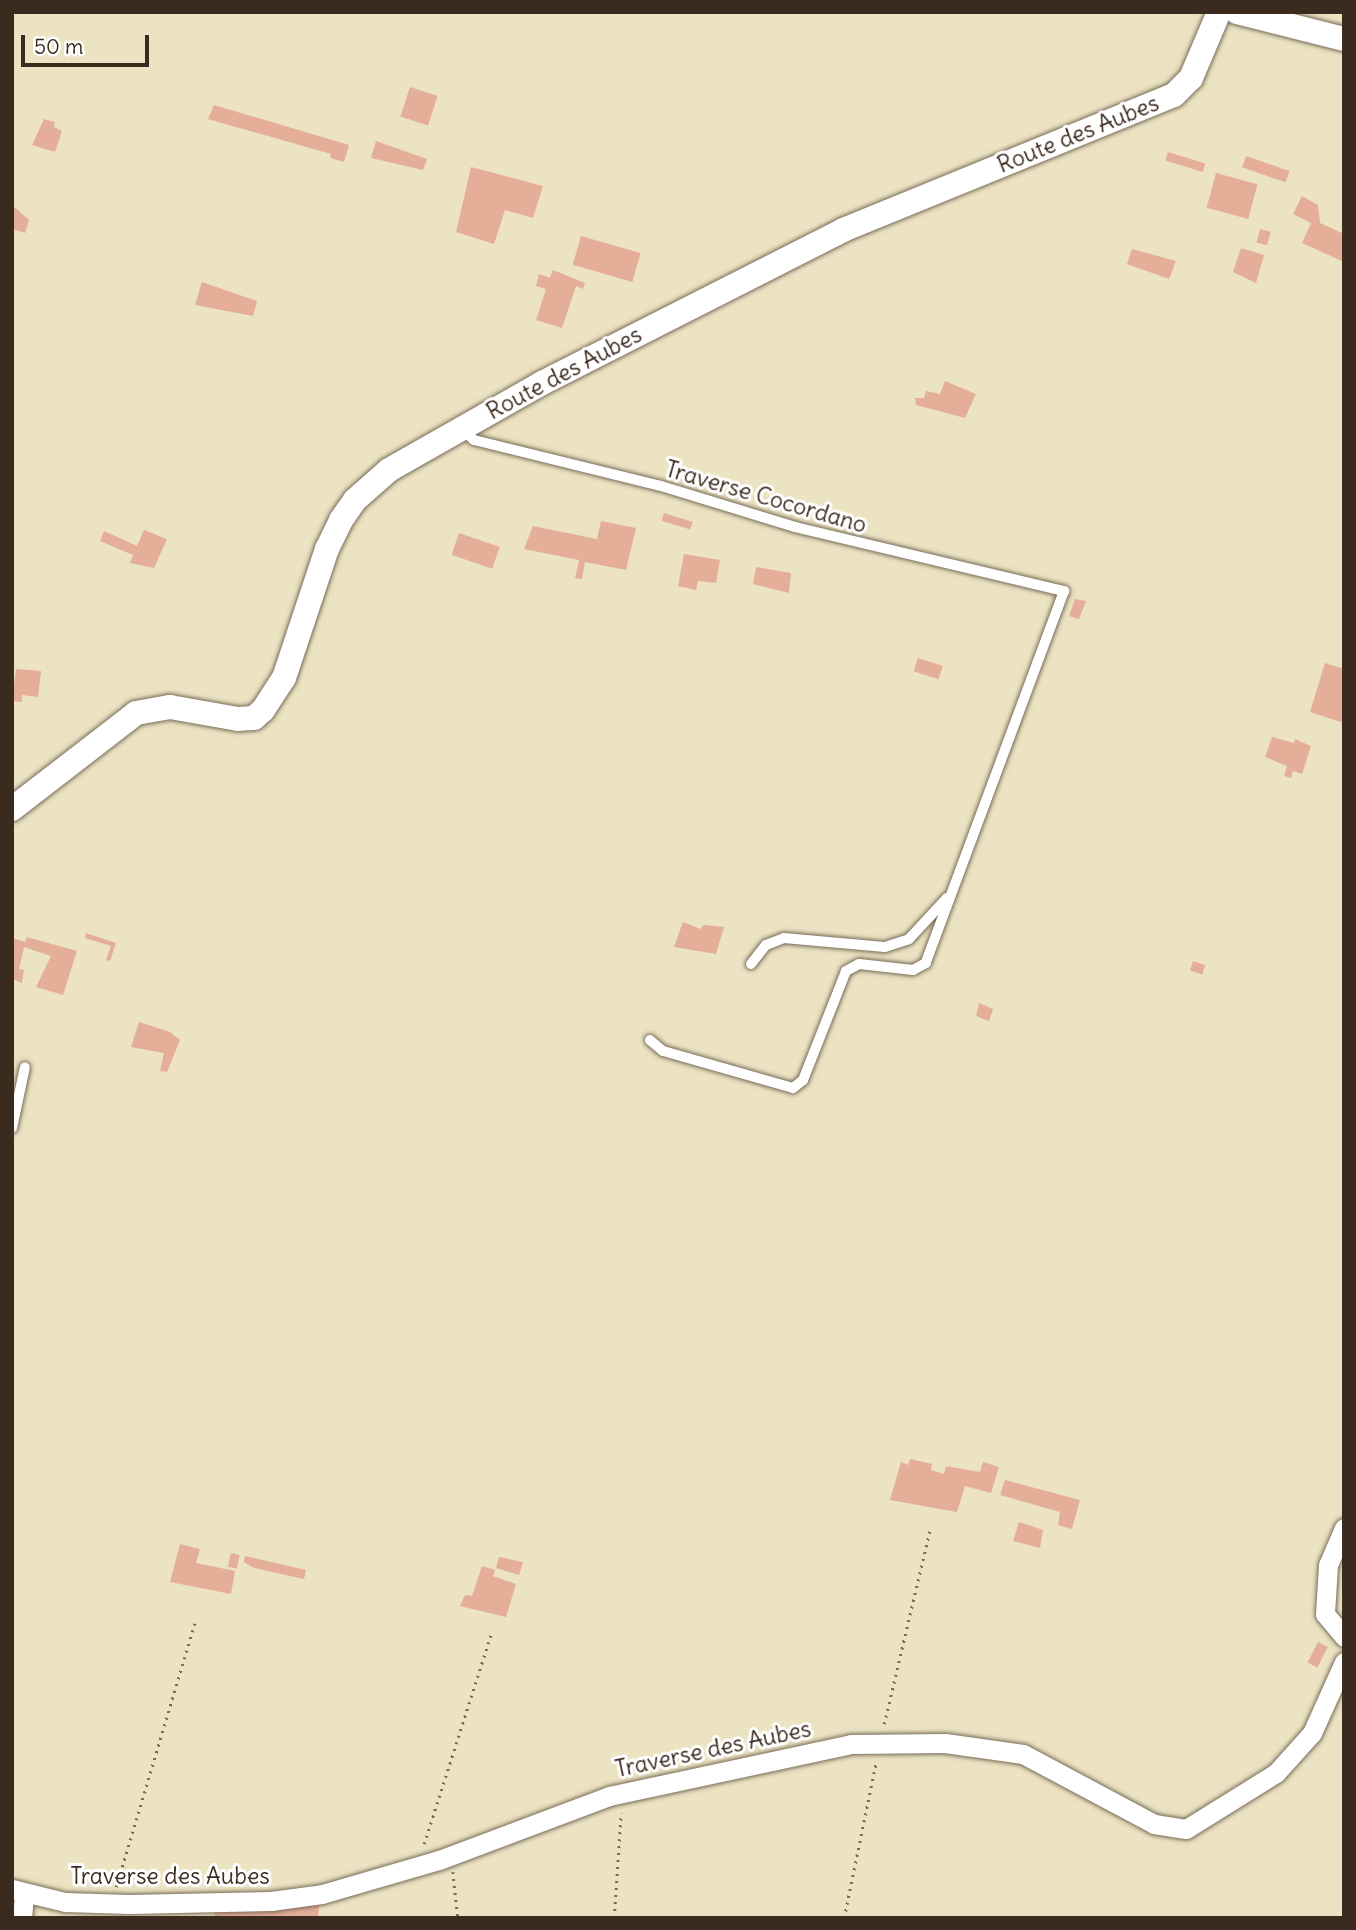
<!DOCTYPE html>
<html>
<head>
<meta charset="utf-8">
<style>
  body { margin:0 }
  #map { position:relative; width:1356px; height:1930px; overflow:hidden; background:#ece3c3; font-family:Delius,sans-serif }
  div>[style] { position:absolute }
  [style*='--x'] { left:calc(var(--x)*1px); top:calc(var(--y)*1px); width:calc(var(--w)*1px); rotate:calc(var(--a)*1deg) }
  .building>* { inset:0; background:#e4ae98; transform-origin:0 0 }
  .path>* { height:2.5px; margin-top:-1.25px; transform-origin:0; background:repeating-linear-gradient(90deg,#796b58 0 2px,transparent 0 7px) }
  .roads { filter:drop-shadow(0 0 2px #796b58) drop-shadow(0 0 2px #796b58) }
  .service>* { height:10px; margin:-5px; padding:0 5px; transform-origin:5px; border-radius:5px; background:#fff }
  .minor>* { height:19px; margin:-9.5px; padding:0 9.5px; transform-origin:9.5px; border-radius:9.5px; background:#fff }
  .tertiary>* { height:24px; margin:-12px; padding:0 12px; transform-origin:12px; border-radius:12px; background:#fff }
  span { translate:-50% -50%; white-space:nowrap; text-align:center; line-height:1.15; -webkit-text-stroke:6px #fff; paint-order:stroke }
  .street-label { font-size:23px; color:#3b2a1e }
  .frame { position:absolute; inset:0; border:14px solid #3b2a1e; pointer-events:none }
  .scale { position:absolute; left:21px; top:35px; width:128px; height:32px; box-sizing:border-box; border:4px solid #3b2a1e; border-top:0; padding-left:9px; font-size:21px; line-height:24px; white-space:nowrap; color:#3b2a1e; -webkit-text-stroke:5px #fff; paint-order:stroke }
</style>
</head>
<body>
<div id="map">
  <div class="building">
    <i style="left:410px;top:87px;width:29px;height:31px;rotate:18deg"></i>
    <i style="clip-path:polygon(214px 105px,349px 145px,344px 162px,330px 158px,331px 154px,208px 119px)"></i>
    <i style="clip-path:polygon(44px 119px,55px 122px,54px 127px,62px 131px,55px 152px,32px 145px)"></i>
    <i style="clip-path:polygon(376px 141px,427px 159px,423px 170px,371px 158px)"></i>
    <i style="left:1168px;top:152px;width:39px;height:9px;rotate:17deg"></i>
    <i style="left:1246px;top:156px;width:46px;height:12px;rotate:19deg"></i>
    <i style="clip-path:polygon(471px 167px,543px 186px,533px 218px,505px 210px,494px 244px,456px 232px)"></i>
    <i style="left:1216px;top:173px;width:43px;height:36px;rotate:15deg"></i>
    <i style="clip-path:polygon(1302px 196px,1318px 205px,1320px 223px,1344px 234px,1344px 262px,1302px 243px,1311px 223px,1293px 214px)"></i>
    <i style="clip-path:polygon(12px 205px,29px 220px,25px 233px,12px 229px)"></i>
    <i style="left:1260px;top:229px;width:11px;height:14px;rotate:15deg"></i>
    <i style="left:581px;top:236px;width:62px;height:30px;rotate:16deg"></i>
    <i style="clip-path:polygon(1241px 248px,1264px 255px,1256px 283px,1233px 272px)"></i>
    <i style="clip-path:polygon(1132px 249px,1176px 261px,1169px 279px,1127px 264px)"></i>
    <i style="clip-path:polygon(553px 270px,585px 283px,583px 289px,576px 286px,562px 328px,536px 320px,546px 289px,536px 286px,539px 274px,550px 278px)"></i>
    <i style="clip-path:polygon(202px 282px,257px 301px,253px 316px,195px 305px)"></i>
    <i style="clip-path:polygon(945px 381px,976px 394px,965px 418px,916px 405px,915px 398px,924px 398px,926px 391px,940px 394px)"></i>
    <i style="left:664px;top:513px;width:30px;height:8px;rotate:17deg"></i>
    <i style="clip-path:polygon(601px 521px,636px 528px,626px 570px,585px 562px,582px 579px,575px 578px,579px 560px,524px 549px,533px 526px,597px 539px)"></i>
    <i style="clip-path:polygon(144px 530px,167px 539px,154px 568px,130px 563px,133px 555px,100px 541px,104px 531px,137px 546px)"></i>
    <i style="left:459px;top:533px;width:43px;height:23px;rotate:19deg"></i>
    <i style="clip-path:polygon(684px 554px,720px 560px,716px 583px,698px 581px,696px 590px,678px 586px)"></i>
    <i style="clip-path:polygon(756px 567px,791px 573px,789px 593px,753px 584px)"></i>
    <i style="clip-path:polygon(1075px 599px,1086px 601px,1079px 619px,1069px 616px)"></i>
    <i style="left:918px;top:658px;width:26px;height:14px;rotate:18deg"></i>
    <i style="clip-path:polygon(1325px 663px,1344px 669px,1344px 723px,1310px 712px)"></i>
    <i style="clip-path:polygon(16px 669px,41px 671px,38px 697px,22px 695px,22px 702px,12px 701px)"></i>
    <i style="clip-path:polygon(1272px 737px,1294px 743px,1295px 739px,1311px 746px,1302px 774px,1293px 771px,1291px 778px,1284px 776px,1287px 766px,1265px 757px)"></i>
    <i style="clip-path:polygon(683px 922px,701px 929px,703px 925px,724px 927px,716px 954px,674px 947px)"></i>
    <i style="clip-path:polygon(86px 933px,116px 943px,110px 961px,106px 960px,111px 946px,85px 938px)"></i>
    <i style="clip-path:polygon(27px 937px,77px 951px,63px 995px,36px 987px,51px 956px,24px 947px,19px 969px,24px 970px,22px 983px,12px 979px,13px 938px,25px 942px)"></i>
    <i style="left:1193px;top:961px;width:13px;height:10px;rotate:18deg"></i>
    <i style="clip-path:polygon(979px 1003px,993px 1009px,989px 1021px,976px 1016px)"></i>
    <i style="clip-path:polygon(139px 1022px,170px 1032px,180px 1040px,167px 1072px,160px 1071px,164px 1053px,131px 1047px)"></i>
    <i style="clip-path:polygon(910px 1459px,932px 1464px,931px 1470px,944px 1474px,946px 1466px,980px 1472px,983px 1462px,999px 1467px,991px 1493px,965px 1486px,957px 1512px,890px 1500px,901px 1462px,908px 1465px)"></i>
    <i style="clip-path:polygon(1005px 1480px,1080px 1500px,1072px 1529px,1058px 1525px,1060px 1512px,1000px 1495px)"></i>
    <i style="clip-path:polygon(1019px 1522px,1043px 1530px,1040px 1548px,1013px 1541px)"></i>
    <i style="clip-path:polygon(180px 1544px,200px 1549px,196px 1563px,235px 1571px,231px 1594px,170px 1582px)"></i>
    <i style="left:231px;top:1553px;width:9px;height:14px;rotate:13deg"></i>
    <i style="clip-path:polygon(245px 1556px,306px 1570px,304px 1579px,254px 1568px,244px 1562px)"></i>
    <i style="clip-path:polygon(499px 1557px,523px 1562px,519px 1575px,496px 1568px)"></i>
    <i style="clip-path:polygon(482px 1566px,495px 1570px,493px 1576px,516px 1584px,506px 1617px,460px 1606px,465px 1595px,472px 1596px)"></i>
    <i style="left:1318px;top:1642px;width:11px;height:23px;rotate:27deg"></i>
    <i style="clip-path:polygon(319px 1905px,318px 1918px,215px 1918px,214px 1912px)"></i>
  </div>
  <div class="path">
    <i style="--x:884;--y:1724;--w:199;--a:-76.7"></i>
    <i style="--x:424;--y:1844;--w:220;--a:-72.3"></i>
    <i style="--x:453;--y:1872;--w:46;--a:83.8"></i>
    <i style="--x:116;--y:1887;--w:277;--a:-73.4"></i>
    <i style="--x:614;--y:1918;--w:105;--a:-86.2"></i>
    <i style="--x:844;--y:1918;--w:159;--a:-78.4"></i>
  </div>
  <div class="roads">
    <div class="service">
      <i style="--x:462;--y:429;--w:16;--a:43"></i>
      <i style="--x:474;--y:440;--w:193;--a:13.8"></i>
      <i style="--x:661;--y:486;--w:140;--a:17"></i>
      <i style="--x:795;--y:527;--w:277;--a:13.4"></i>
      <i style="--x:1064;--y:591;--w:397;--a:110.4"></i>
      <i style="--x:926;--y:963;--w:15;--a:152"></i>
      <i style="--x:913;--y:970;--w:54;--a:-173.7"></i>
      <i style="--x:859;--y:964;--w:15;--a:152"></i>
      <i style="--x:846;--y:971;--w:117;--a:111.5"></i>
      <i style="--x:803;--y:1080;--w:13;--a:141"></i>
      <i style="--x:793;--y:1088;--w:135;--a:-164.1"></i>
      <i style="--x:663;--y:1051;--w:17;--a:-140"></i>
      <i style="--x:751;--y:964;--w:24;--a:-52"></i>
      <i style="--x:766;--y:945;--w:19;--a:-21"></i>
      <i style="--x:784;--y:938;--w:101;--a:5.1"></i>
      <i style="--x:885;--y:947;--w:25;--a:-18"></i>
      <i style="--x:909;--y:939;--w:56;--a:-47.2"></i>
      <i style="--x:12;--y:1128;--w:62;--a:-78"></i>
    </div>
    <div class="minor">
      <i style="--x:1344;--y:1528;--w:40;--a:113.4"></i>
      <i style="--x:1328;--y:1565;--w:49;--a:93.5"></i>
      <i style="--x:1325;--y:1614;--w:30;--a:50"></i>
      <i style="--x:12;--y:1889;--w:55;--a:13.8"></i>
      <i style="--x:65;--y:1902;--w:64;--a:1.8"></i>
      <i style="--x:129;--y:1904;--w:142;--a:-1.2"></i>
      <i style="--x:271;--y:1901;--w:51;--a:-7.8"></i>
      <i style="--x:322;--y:1894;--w:122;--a:-16.2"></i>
      <i style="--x:439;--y:1860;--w:182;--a:-20.6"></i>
      <i style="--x:609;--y:1796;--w:248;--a:-12.1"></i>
      <i style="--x:851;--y:1744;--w:94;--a:-0.6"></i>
      <i style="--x:945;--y:1743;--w:79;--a:8"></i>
      <i style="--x:1023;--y:1754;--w:149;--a:28.1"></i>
      <i style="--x:1154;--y:1824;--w:32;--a:9"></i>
      <i style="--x:1186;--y:1829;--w:106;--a:-31.9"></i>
      <i style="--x:1276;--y:1773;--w:54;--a:-48"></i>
      <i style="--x:1312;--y:1733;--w:78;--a:-65.7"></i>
      <i style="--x:22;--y:1918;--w:25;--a:-85"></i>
    </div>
    <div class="tertiary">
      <i style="--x:1237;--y:12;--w:110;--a:14.2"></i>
      <i style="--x:12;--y:809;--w:157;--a:-37.7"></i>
      <i style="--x:136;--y:713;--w:35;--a:-10"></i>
      <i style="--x:170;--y:707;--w:69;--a:10"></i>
      <i style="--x:238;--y:719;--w:16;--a:-4"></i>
      <i style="--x:254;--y:718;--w:12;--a:-42"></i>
      <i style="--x:263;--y:710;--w:38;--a:-57"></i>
      <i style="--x:284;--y:678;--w:136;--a:-71.6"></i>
      <i style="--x:327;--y:549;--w:32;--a:-64"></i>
      <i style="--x:341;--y:520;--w:24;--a:-55"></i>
      <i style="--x:355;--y:500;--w:45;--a:-41.4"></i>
      <i style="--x:389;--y:470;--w:176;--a:-29.6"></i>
      <i style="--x:542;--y:383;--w:338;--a:-26.9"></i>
      <i style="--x:843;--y:230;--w:357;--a:-22.2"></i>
      <i style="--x:1174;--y:95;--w:24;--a:-45"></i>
      <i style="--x:1191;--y:78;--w:72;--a:-67"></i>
    </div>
  </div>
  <div class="street-label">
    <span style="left:1078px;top:134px;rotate:-22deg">Route des Aubes</span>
    <span style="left:564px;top:373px;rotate:-28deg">Route des Aubes</span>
    <span style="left:766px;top:497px;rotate:16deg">Traverse Cocordano</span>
    <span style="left:713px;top:1749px;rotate:-12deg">Traverse des Aubes</span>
    <span style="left:170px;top:1876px">Traverse des Aubes</span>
  </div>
  <div class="frame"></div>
  <div class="scale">50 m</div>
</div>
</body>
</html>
